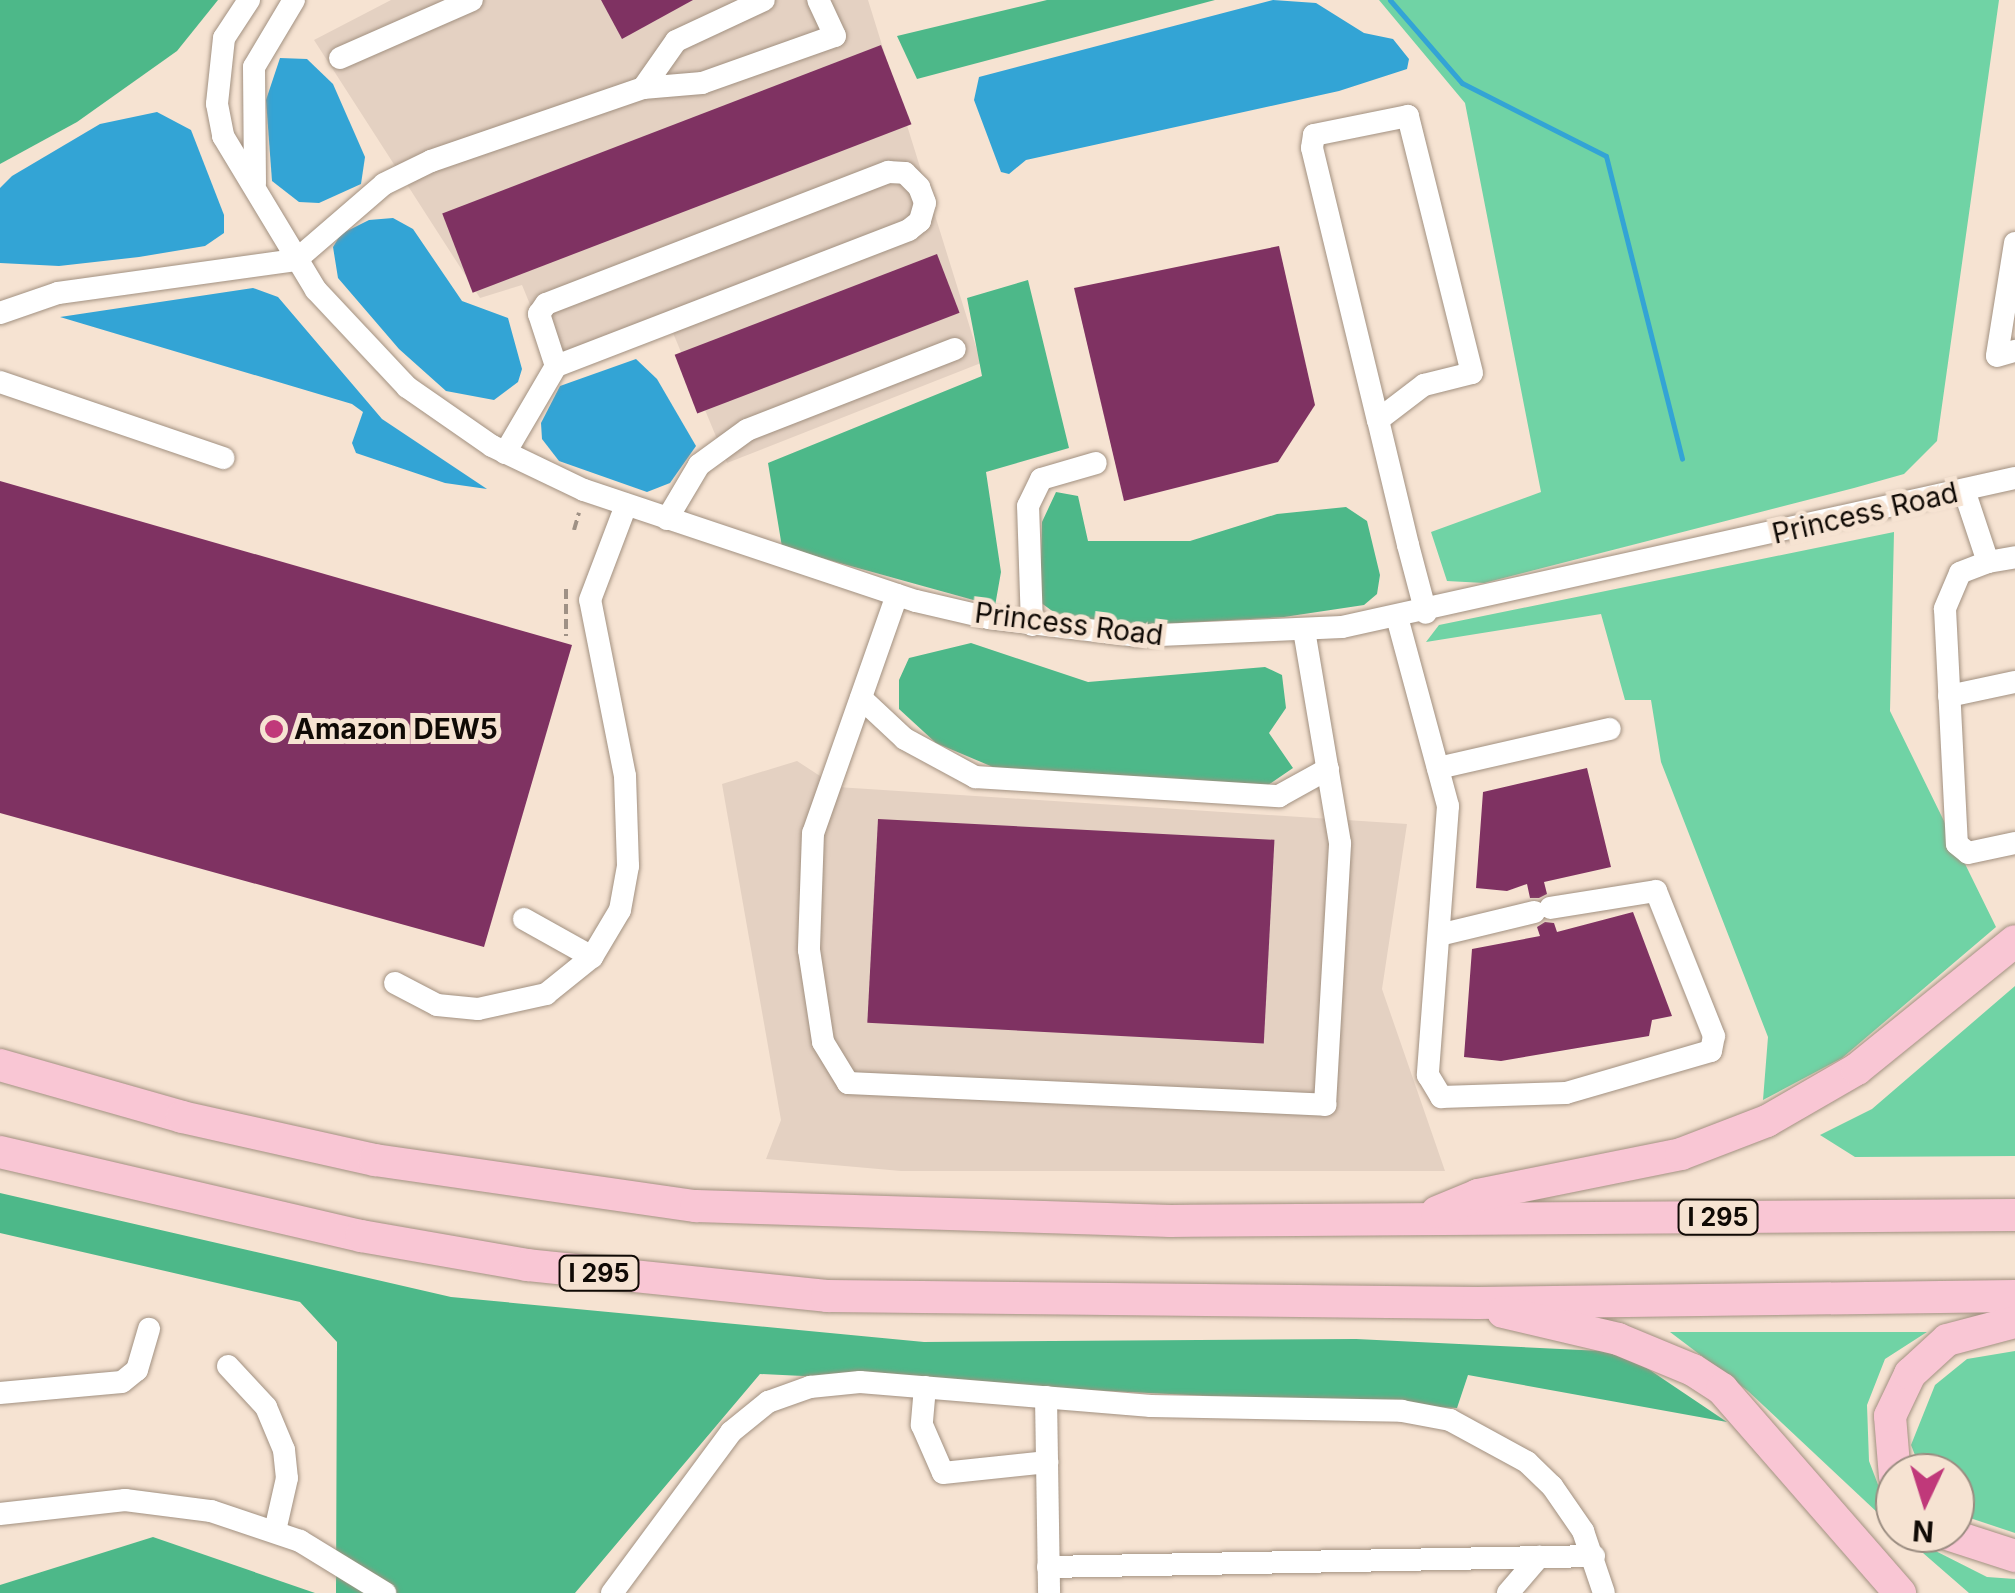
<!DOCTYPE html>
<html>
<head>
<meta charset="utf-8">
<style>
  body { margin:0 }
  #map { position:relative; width:2015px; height:1593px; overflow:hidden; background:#f6e3d2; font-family:Inter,sans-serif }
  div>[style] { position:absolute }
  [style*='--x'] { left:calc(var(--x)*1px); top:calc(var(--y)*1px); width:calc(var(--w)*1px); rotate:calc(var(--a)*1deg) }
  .industrial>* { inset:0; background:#e4d1c2 }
  .green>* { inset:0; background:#70d3a5 }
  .forest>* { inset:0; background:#4db889 }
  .water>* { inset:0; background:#33a4d5 }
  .stream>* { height:5px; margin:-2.5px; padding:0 2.5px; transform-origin:2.5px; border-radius:2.5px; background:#33a4d5 }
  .building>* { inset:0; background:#7f3262; transform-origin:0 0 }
  .path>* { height:4px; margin-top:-2px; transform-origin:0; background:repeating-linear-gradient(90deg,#9f9185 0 10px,transparent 0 15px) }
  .roads { filter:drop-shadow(0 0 2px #a29181) drop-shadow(0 0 2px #a29181) }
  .minor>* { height:22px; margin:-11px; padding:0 11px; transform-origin:11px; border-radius:11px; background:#fff }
  .highway>* { height:32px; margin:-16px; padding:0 16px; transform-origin:16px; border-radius:16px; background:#f9c6d4 }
  .dots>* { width:28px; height:28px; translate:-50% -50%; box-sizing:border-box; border:5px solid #f6e3d2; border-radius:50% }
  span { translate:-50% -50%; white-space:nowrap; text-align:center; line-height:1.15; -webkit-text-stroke:10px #f6e3d2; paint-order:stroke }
  .shield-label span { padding:2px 8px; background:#f6e3d2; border:2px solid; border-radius:8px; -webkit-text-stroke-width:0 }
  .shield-label { font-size:25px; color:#100a05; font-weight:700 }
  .street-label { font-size:28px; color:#100a05 }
  .poi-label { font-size:28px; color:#100a05; font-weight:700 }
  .left { translate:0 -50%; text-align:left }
  .north { position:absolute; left:1875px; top:1453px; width:100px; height:100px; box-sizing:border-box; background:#f6e3d2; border:2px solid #9a8c80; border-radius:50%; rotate:184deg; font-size:28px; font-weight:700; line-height:40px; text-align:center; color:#100a05 }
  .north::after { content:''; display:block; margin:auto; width:35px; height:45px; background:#c0397a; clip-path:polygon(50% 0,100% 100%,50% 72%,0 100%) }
</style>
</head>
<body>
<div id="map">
  <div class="industrial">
    <i style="clip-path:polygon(391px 0,868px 0,981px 363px,727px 463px,671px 328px,557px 370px,522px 285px,480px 298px,314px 40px)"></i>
    <i style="clip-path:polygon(797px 761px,837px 787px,1407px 824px,1382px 989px,1445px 1171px,901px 1171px,766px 1159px,781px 1120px,722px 784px)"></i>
  </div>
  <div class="green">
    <i style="clip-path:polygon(1379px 0,1999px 0,1937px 441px,1904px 474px,1854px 488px,1484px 583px,1447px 581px,1431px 532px,1541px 492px,1465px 103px)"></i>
    <i style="clip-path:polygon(1894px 532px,1890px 711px,1996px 927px,1842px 1058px,1763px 1100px,1768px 1037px,1661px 762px,1651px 700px,1625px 700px,1601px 614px,1426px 642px,1439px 625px)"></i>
    <i style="clip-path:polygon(2015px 986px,2015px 1156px,1855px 1157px,1820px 1135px,1872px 1109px)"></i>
    <i style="clip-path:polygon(1670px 1332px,1927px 1332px,1885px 1359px,1867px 1405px,1869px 1461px,1895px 1529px,1748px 1391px)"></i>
    <i style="clip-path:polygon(2015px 1351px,2015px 1533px,1955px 1513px,1955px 1473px,1922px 1473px,1911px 1445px,1935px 1385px,1967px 1359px)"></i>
    <i style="clip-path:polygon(1900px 1533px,1987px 1577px,2015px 1579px,2015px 1593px,1969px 1593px)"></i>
  </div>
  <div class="forest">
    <i style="clip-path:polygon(0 0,218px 0,177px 51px,77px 122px,0 164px)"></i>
    <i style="clip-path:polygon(1047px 0,1215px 0,917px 79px,897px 36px)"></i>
    <i style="clip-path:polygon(1028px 280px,1069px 448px,986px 472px,1001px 572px,995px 606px,782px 547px,768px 463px,982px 376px,967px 298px)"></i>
    <i style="clip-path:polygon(1056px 492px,1078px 496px,1088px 541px,1190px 541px,1277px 514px,1346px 507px,1367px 521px,1380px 575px,1377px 594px,1364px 605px,1284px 617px,1142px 625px,1059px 616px,1040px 602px,1042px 522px)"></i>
    <i style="clip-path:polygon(971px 643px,1088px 682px,1265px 667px,1282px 675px,1286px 708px,1269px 733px,1293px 768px,1268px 785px,1000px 770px,936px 743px,899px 709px,899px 680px,909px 658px)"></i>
    <i style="clip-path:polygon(0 1193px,451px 1297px,924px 1342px,1356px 1339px,1623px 1352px,1727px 1422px,1468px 1375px,1457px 1408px,760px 1374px,575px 1593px,336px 1593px,337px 1342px,300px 1302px,0 1233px)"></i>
    <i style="clip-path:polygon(153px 1537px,315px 1593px,0 1593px,0 1585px)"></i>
  </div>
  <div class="water">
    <i style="clip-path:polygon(1273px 0,1316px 3px,1364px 33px,1393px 39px,1409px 59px,1407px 69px,1339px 91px,1026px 160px,1009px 174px,1001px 172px,974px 100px,979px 77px)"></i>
    <i style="clip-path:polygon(280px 58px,307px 59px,333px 84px,365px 157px,361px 184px,319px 203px,299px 202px,272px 181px,266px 100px)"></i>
    <i style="clip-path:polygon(157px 112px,191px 130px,224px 215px,224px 233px,205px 246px,139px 257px,59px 266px,0 263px,0 188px,12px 176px,100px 124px)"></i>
    <i style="clip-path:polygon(393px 218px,413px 229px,462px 301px,508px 318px,522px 369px,518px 382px,494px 400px,446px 391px,399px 349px,338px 278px,333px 247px,341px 234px,369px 220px)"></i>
    <i style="clip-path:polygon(253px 288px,278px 297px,382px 419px,487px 489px,445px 483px,356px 453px,352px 443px,363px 412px,352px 404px,60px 317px)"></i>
    <i style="clip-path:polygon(636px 359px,657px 379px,696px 446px,670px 483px,647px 492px,559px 461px,542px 439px,541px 423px,560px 386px)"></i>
  </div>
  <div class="stream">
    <i style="--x:1390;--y:0;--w:110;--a:49.1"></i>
    <i style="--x:1462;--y:83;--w:161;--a:26.9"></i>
    <i style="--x:1606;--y:156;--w:312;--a:75.9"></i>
  </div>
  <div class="building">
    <i style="clip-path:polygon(601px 0,693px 0,622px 39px)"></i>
    <i style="left:881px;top:45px;width:85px;height:470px;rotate:69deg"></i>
    <i style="clip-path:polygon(1279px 246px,1315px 405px,1278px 462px,1124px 501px,1074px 288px)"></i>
    <i style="left:937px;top:254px;width:63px;height:281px;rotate:69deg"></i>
    <i style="clip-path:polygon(0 481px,572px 645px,484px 947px,0 813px)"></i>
    <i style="clip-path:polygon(1587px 768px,1611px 867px,1544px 882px,1547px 894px,1539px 898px,1530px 898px,1527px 884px,1507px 891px,1476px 888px,1483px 792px)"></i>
    <i style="left:878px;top:819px;width:397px;height:204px;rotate:3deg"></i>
    <i style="clip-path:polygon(1633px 912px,1672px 1016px,1652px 1020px,1649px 1036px,1501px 1061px,1464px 1057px,1472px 949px,1540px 936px,1537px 927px,1545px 922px,1554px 923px,1557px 932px)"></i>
  </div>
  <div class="path">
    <i style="--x:574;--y:530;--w:18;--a:-74"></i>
    <i style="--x:566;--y:589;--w:47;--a:90"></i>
  </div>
  <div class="roads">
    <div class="minor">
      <i style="--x:249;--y:0;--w:45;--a:123.3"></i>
      <i style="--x:224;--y:38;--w:66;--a:96.1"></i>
      <i style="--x:217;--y:104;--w:33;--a:79"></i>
      <i style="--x:223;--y:136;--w:180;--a:58.9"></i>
      <i style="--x:316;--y:290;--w:133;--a:46.8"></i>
      <i style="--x:407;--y:387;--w:103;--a:34.8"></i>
      <i style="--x:492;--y:446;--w:102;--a:25.6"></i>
      <i style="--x:584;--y:490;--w:350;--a:18.5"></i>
      <i style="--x:916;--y:601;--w:75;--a:13.1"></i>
      <i style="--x:989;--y:618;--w:149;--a:6.9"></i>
      <i style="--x:1137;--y:636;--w:205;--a:-2.5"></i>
      <i style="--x:1342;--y:627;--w:689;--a:-12.48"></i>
      <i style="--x:340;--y:58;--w:144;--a:-23.7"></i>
      <i style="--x:643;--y:88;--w:57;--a:-54.9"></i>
      <i style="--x:676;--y:41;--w:97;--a:-25"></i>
      <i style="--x:255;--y:183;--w:116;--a:-90.5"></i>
      <i style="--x:254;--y:67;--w:78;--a:-59.2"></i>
      <i style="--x:2015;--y:243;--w:114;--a:99.1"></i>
      <i style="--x:1997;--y:356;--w:19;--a:-16"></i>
      <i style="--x:0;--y:313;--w:61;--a:-19"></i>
      <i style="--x:58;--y:293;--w:240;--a:-7.9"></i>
      <i style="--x:296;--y:260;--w:116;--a:-40.8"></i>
      <i style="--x:384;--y:184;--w:52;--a:-26.1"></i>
      <i style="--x:431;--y:161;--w:224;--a:-19"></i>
      <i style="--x:643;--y:88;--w:59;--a:-4.8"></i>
      <i style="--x:702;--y:83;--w:141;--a:-19.5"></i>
      <i style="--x:835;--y:36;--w:40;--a:-115"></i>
      <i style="--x:0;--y:382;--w:236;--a:18.8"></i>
      <i style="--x:1378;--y:420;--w:58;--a:-37.3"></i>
      <i style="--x:1424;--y:385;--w:49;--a:-14"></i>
      <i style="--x:1472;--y:373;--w:265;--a:-104"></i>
      <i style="--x:1408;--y:116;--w:96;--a:168.6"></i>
      <i style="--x:1314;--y:135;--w:13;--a:99"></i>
      <i style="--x:1312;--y:148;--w:280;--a:76.4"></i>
      <i style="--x:1378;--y:420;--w:129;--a:76.5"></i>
      <i style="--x:1408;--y:545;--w:70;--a:75.2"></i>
      <i style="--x:505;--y:453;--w:101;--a:-59.6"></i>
      <i style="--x:556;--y:366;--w:55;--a:-108.1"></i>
      <i style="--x:539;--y:314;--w:12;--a:-55"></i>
      <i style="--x:546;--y:304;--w:367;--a:-21.1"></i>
      <i style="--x:888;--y:172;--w:17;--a:3"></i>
      <i style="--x:905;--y:173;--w:20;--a:45"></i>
      <i style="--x:919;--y:187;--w:17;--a:69"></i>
      <i style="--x:925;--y:203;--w:19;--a:106"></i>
      <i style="--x:920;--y:221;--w:14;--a:141"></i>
      <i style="--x:909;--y:230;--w:378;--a:158.9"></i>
      <i style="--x:1964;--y:490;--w:76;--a:71.6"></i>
      <i style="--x:1988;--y:562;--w:27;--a:-10"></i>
      <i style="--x:667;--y:519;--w:63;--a:-59.3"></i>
      <i style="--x:699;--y:465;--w:59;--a:-36.1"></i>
      <i style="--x:747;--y:430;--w:223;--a:-21.3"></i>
      <i style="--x:1988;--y:562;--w:30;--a:159"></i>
      <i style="--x:1960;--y:573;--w:39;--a:113"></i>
      <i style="--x:1945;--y:609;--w:235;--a:87.1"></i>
      <i style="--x:1957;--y:844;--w:14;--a:39"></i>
      <i style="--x:1968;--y:853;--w:48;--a:-12"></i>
      <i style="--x:897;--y:595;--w:252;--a:109.4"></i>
      <i style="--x:813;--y:833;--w:117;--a:92"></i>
      <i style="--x:809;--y:950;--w:93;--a:81.3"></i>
      <i style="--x:823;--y:1042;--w:48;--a:58.6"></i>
      <i style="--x:848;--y:1083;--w:478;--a:2.6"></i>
      <i style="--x:1325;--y:1105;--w:262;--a:-86.7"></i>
      <i style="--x:1340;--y:843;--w:215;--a:-99.6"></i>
      <i style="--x:1397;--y:617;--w:196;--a:74.9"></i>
      <i style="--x:1448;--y:806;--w:270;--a:94.3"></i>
      <i style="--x:1428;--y:1075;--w:26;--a:59"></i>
      <i style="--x:1441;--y:1097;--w:125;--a:-1.8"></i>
      <i style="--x:1566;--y:1093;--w:151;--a:-16.2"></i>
      <i style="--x:1711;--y:1051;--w:15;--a:-79"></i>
      <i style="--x:1714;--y:1036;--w:156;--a:-111.8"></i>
      <i style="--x:1656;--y:891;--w:107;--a:170.9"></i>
      <i style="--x:1032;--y:625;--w:119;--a:-91.9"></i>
      <i style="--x:1028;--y:506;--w:30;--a:-64"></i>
      <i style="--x:1041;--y:479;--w:57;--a:-16.2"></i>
      <i style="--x:1949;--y:696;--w:67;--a:-12"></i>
      <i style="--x:861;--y:698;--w:60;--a:43"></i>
      <i style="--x:905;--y:739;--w:80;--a:28.5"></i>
      <i style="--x:975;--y:777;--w:305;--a:3.6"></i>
      <i style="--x:1279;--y:796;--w:56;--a:-28.9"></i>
      <i style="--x:1438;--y:768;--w:176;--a:-12.8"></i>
      <i style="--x:524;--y:919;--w:78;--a:29.2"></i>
      <i style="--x:1439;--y:935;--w:98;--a:-13.6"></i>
      <i style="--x:395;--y:983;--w:47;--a:27.6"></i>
      <i style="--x:437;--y:1005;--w:41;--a:5.6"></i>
      <i style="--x:478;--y:1009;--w:70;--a:-12.4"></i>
      <i style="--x:546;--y:994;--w:59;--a:-38.8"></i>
      <i style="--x:592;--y:957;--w:55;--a:-59.2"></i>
      <i style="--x:620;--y:910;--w:45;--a:-79.7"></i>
      <i style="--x:628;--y:866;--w:90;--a:-91.9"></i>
      <i style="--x:625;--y:776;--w:179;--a:-101.2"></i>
      <i style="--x:590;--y:600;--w:102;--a:-69.2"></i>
      <i style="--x:228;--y:1366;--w:56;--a:47.2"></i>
      <i style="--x:266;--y:1407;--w:47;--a:67.3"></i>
      <i style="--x:284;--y:1450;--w:28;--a:84"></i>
      <i style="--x:287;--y:1478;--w:54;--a:102.8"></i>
      <i style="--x:925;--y:1387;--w:38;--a:95"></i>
      <i style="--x:922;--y:1425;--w:52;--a:66.4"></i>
      <i style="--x:943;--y:1473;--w:105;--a:-6"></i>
      <i style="--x:0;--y:1393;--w:122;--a:-5.2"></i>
      <i style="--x:122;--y:1382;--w:19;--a:-39"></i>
      <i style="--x:137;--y:1370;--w:43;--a:-73.7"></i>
      <i style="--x:1046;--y:1397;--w:196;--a:89.1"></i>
      <i style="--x:0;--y:1514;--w:126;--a:-6.4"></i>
      <i style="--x:125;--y:1500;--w:87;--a:7.3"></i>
      <i style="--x:211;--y:1511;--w:94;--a:18.6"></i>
      <i style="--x:300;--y:1541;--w:100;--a:31.5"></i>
      <i style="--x:1048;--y:1567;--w:546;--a:-1.15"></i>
      <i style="--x:612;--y:1593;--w:200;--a:-53.5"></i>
      <i style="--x:731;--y:1432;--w:48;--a:-39"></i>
      <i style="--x:768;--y:1402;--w:45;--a:-19.7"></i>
      <i style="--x:810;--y:1387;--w:50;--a:-5.7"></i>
      <i style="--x:860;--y:1382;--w:292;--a:4.7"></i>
      <i style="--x:1151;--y:1406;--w:251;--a:1.1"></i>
      <i style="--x:1402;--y:1411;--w:49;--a:10.6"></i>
      <i style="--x:1450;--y:1420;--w:88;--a:28.6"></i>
      <i style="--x:1527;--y:1462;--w:35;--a:44"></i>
      <i style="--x:1552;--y:1486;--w:55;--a:55.4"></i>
      <i style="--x:1583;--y:1531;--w:65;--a:71.3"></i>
      <i style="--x:1508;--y:1593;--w:48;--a:-49.3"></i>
    </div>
    <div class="highway">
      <i style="--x:0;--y:1065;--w:189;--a:15.9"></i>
      <i style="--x:182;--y:1117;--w:198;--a:12.6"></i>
      <i style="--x:375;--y:1160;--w:324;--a:8.2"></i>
      <i style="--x:696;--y:1206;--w:475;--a:1.8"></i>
      <i style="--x:1171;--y:1221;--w:844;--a:-0.41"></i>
      <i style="--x:0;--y:1152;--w:371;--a:13.1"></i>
      <i style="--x:361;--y:1236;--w:169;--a:9.9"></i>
      <i style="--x:527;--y:1265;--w:302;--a:5.9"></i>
      <i style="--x:827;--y:1296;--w:651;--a:0.62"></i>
      <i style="--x:1478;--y:1303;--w:537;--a:-0.75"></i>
      <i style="--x:1437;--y:1212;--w:44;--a:-22.5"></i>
      <i style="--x:1478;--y:1195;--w:207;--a:-11.4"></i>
      <i style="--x:1681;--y:1154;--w:92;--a:-21"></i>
      <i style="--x:1767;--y:1121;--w:104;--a:-30"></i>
      <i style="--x:1857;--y:1069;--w:203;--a:-39"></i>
      <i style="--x:1503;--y:1312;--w:118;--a:13.2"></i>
      <i style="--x:1618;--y:1339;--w:81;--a:22.5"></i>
      <i style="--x:1693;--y:1370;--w:35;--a:33"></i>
      <i style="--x:1722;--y:1389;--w:271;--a:48.9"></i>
      <i style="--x:1895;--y:1477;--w:61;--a:-94.7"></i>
      <i style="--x:1890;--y:1416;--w:47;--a:-64.5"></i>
      <i style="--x:1910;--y:1374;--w:50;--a:-42.6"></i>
      <i style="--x:1947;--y:1340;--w:70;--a:-14.8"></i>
      <i style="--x:1944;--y:1533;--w:75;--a:17.9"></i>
    </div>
  </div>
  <div class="dots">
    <i style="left:274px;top:729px;background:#c0397a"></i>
  </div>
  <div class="shield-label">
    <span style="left:1718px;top:1217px">I 295</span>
    <span style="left:599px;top:1273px">I 295</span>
  </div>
  <div class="street-label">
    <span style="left:1865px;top:513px;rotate:-13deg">Princess Road</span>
    <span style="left:1069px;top:624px;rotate:7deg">Princess Road</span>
  </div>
  <div class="poi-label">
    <span class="left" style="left:294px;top:729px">Amazon DEW5</span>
  </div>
  <div class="north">N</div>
</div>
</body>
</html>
